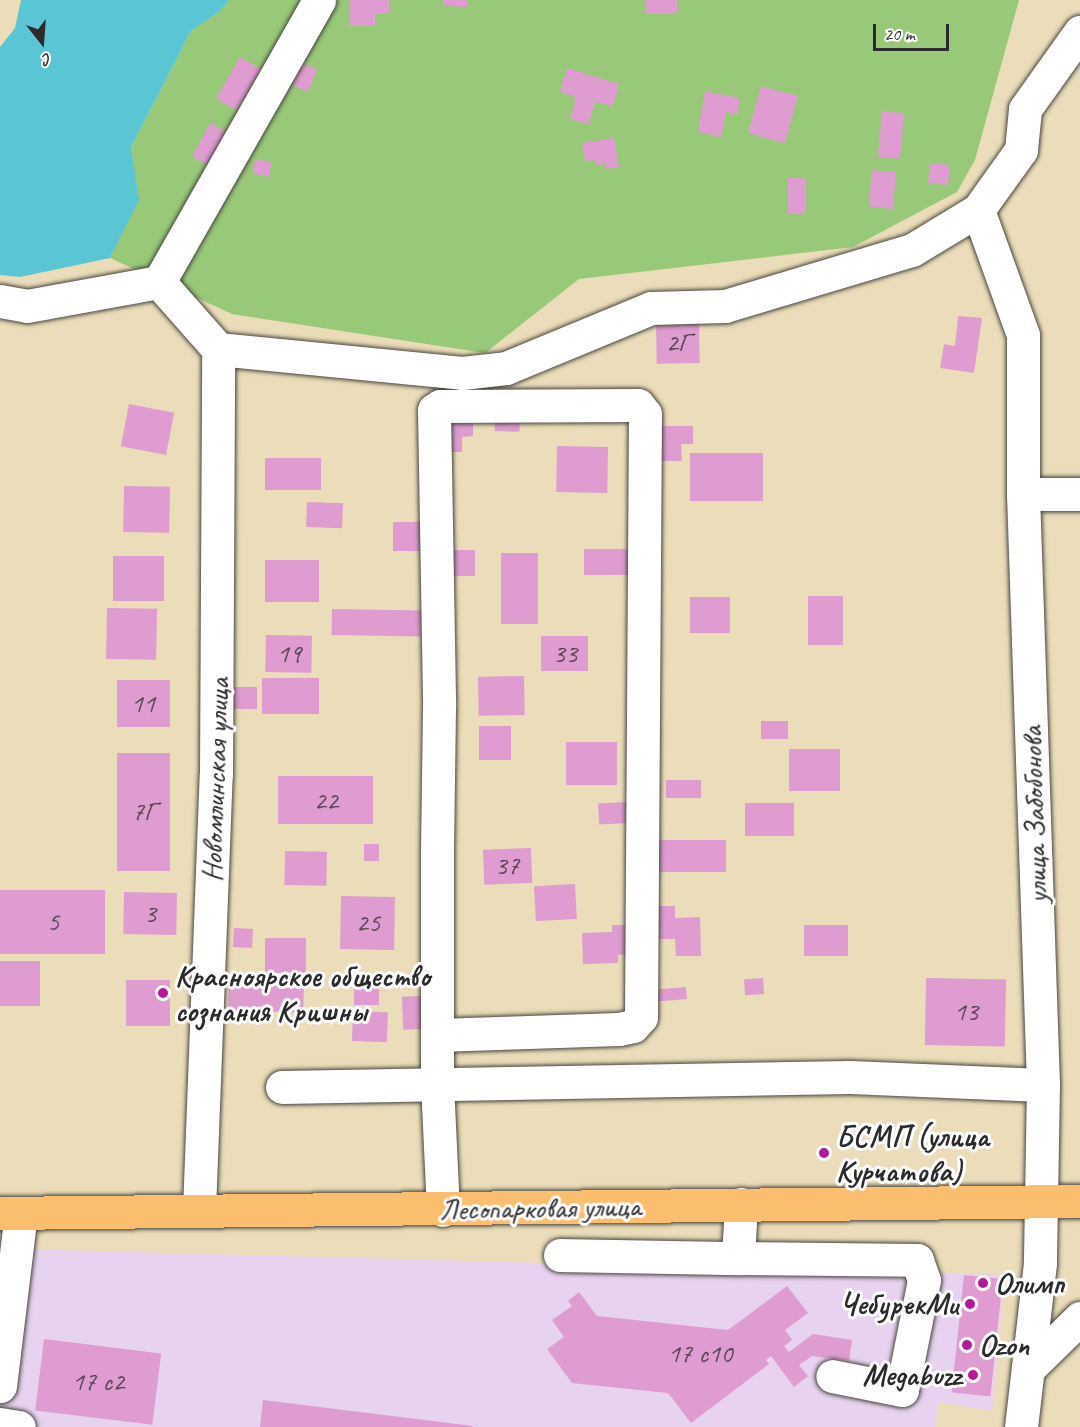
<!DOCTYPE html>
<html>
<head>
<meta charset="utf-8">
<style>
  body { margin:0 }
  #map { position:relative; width:1080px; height:1427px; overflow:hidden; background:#ebddb9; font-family:Caveat,sans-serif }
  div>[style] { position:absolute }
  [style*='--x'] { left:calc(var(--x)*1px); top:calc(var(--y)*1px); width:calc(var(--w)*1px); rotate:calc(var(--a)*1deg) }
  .built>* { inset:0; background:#e7d2ef }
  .green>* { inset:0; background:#98c978 }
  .water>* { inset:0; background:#5ac5d3 }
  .building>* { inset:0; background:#de9cd0; transform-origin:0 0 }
  .roads { filter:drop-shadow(0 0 2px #484640) drop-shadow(0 0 2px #484640) }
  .minor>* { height:33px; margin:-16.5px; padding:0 16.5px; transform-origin:16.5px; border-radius:16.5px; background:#fff }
  .major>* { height:33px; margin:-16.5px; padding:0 16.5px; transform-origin:16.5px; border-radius:16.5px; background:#fbbd6e }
  .dots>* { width:16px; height:16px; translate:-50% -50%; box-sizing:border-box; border:3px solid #fff; border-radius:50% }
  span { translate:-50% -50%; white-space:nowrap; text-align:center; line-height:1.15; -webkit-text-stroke:6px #fff; paint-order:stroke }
  .number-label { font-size:27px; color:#584754 }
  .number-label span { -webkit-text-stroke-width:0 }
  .street-label { font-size:30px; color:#2b2b2b }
  .poi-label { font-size:30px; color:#2b2b2b; font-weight:700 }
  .left { translate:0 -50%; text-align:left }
  .right { translate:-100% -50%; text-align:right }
  .north { position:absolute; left:12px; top:12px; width:60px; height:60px; -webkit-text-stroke:4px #fff; paint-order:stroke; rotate:163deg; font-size:16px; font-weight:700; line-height:24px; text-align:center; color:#2b2b2b }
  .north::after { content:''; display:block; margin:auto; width:21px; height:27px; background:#2b2b2b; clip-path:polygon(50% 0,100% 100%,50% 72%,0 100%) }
  .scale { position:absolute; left:873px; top:24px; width:76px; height:27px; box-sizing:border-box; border:3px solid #2b2b2b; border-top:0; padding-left:8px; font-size:18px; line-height:21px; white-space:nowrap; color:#2b2b2b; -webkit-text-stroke:4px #fff; paint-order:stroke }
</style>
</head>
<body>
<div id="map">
  <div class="built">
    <i style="clip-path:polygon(0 1250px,18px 1249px,1005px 1275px,992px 1411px,939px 1402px,935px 1427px,0 1427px)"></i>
  </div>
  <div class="green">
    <i style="clip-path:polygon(229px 0,1019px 0,975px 160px,957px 192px,853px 247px,579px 279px,485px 353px,232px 314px,110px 258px,138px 200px,131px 147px,191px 31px,220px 11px)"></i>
  </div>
  <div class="water">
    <i style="clip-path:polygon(21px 0,229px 0,220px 11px,191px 31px,131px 147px,139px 200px,110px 258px,20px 277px,0 275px,0 47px,15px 28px)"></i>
  </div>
  <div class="building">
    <i style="clip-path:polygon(349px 0,389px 0,389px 14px,375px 14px,375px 26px,349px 26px)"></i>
    <i style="clip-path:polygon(444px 0,468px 0,468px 7px,443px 6px)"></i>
    <i style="left:645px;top:0;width:32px;height:14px"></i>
    <i style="left:240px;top:57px;width:24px;height:48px;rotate:30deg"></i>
    <i style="left:301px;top:63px;width:17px;height:24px;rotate:21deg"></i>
    <i style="clip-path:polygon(567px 68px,619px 84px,613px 106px,595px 102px,589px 124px,570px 119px,576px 97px,560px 92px)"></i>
    <i style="left:761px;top:86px;width:38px;height:49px;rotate:15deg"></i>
    <i style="clip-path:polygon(705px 91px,740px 98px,738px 114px,726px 112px,721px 137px,698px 132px)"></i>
    <i style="left:882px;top:111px;width:22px;height:46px;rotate:5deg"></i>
    <i style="left:210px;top:123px;width:21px;height:38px;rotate:28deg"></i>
    <i style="clip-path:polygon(614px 138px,619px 167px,606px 169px,606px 164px,596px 165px,595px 160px,585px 161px,582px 143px)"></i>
    <i style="left:255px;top:159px;width:17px;height:15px;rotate:10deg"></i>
    <i style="left:930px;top:163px;width:20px;height:20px;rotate:6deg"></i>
    <i style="left:872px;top:170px;width:24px;height:37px;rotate:5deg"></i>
    <i style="left:788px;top:178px;width:18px;height:36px"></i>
    <i style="clip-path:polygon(958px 316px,982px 318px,974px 373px,940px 368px,944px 344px,955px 346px)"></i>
    <i style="left:699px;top:321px;width:42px;height:43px;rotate:89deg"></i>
    <i style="left:129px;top:404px;width:46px;height:43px;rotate:11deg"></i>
    <i style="clip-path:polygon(473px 415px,473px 436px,462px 437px,462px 452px,443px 452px,443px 416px)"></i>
    <i style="left:495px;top:416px;width:25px;height:15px;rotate:2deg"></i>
    <i style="clip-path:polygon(657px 426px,693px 426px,693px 444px,681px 444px,682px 461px,657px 461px)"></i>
    <i style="left:557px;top:446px;width:51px;height:46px;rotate:1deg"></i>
    <i style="left:690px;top:453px;width:73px;height:48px"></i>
    <i style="left:265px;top:458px;width:56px;height:32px"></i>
    <i style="left:124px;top:486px;width:46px;height:46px;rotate:1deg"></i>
    <i style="left:307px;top:502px;width:36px;height:25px;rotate:2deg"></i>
    <i style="left:393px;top:522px;width:36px;height:29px"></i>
    <i style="left:584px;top:549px;width:46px;height:26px"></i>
    <i style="left:449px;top:550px;width:26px;height:26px"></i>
    <i style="left:501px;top:553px;width:37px;height:71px"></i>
    <i style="left:113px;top:556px;width:51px;height:45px"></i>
    <i style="left:265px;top:560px;width:54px;height:42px"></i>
    <i style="left:808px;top:596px;width:35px;height:49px"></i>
    <i style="left:730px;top:597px;width:36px;height:40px;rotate:90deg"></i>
    <i style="left:107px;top:608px;width:50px;height:51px;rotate:1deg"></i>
    <i style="left:332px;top:609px;width:89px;height:26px;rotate:1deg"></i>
    <i style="left:266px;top:635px;width:46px;height:37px;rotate:1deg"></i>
    <i style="left:541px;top:636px;width:47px;height:35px"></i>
    <i style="left:524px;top:676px;width:39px;height:46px;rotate:89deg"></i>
    <i style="left:319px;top:678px;width:36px;height:57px;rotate:90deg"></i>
    <i style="left:117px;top:680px;width:53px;height:47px"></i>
    <i style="left:234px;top:687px;width:23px;height:22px"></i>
    <i style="left:761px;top:721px;width:27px;height:18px"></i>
    <i style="left:511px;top:726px;width:34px;height:32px;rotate:90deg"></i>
    <i style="left:566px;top:742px;width:51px;height:43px"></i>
    <i style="left:789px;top:749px;width:51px;height:42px"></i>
    <i style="left:117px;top:753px;width:53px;height:118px"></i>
    <i style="left:373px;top:776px;width:48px;height:95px;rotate:90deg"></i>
    <i style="left:666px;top:780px;width:35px;height:18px"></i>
    <i style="left:627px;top:802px;width:21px;height:29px;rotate:87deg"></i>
    <i style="left:745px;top:803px;width:49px;height:33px"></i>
    <i style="left:657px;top:840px;width:69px;height:32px"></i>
    <i style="left:364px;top:844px;width:15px;height:17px"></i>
    <i style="left:531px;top:848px;width:35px;height:48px;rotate:88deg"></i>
    <i style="left:285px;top:851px;width:42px;height:34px;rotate:1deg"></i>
    <i style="left:575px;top:884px;width:35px;height:41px;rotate:87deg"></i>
    <i style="left:0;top:890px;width:105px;height:64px"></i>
    <i style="left:124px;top:892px;width:53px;height:42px;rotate:1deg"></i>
    <i style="left:341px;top:896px;width:54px;height:53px;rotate:1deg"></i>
    <i style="clip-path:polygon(659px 906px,675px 906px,675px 918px,700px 917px,701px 956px,676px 956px,675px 939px,659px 939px)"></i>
    <i style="clip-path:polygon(612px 925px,632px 925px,632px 954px,618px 955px,618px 963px,583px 964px,582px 933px,612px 932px)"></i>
    <i style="left:804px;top:925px;width:44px;height:31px"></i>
    <i style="left:234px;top:928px;width:19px;height:19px;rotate:3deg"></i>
    <i style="left:265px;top:938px;width:41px;height:35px"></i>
    <i style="left:0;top:961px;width:40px;height:45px"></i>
    <i style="left:354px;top:976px;width:25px;height:29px"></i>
    <i style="left:763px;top:978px;width:16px;height:19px;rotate:86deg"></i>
    <i style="left:926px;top:978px;width:80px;height:67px;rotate:1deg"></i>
    <i style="left:126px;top:980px;width:44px;height:46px"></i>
    <i style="left:229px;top:983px;width:75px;height:27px;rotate:2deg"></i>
    <i style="left:686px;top:987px;width:12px;height:30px;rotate:85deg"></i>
    <i style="left:421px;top:996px;width:33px;height:19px;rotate:88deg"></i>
    <i style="left:353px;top:1011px;width:35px;height:30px;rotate:2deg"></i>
    <i style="left:964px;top:1275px;width:39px;height:118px;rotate:6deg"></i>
    <i style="clip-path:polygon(787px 1286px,808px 1313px,785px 1330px,792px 1340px,784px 1346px,789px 1352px,813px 1334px,852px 1340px,849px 1361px,812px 1356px,799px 1365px,808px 1376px,794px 1387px,771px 1356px,766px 1360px,769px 1364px,691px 1423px,668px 1393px,572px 1383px,547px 1349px,564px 1337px,552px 1320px,572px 1306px,568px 1301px,579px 1292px,597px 1316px,728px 1330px)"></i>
    <i style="left:44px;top:1339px;width:118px;height:72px;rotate:7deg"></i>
    <i style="clip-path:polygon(263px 1400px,473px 1426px,473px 1427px,260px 1427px)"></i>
  </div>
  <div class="roads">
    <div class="minor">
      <i style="--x:978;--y:210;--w:133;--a:70.2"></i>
      <i style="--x:1023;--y:335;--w:159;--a:90"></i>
      <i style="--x:1023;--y:494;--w:591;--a:88.06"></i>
      <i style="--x:1043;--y:1085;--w:178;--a:91"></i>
      <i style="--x:1040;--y:1263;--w:165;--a:96.6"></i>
      <i style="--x:159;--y:282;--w:324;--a:-60.4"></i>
      <i style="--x:0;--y:301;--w:27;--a:10"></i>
      <i style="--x:27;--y:306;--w:134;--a:-10.3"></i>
      <i style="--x:159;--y:282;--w:89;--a:48.6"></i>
      <i style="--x:218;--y:349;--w:245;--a:5.6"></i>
      <i style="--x:462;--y:373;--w:44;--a:-6.5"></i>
      <i style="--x:506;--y:368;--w:157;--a:-22.5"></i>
      <i style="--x:651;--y:308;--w:74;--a:-1.5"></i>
      <i style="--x:725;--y:306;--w:195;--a:-16.7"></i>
      <i style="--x:912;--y:250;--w:77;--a:-31.2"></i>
      <i style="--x:978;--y:210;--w:74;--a:-54.4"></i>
      <i style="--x:1021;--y:150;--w:41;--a:-84.4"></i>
      <i style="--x:1025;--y:109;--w:95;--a:-54.5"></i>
      <i style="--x:1023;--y:494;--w:57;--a:0"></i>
      <i style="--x:437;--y:1035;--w:182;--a:-1.9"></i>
      <i style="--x:619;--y:1029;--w:14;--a:-12"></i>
      <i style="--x:633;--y:1026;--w:12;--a:-48"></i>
      <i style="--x:641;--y:1017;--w:603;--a:-89.62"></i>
      <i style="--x:645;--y:414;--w:11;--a:-128"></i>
      <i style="--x:638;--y:405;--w:198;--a:179.7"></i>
      <i style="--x:440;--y:406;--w:7;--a:146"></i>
      <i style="--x:434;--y:410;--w:298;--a:89"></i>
      <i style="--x:439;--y:708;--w:142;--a:90.8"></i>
      <i style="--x:437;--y:850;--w:233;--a:90"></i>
      <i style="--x:437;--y:1083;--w:127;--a:87.3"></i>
      <i style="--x:282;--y:1087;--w:568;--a:-1.01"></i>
      <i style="--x:850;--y:1077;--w:193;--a:2.4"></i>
      <i style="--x:741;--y:1204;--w:54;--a:93.2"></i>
      <i style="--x:738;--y:1258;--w:179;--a:0.6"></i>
      <i style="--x:917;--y:1260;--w:21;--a:71"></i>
      <i style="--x:924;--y:1280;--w:112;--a:101.3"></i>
      <i style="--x:902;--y:1390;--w:71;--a:-168.7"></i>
      <i style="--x:199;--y:1210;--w:436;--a:-87.8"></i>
      <i style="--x:216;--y:774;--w:425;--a:-89.7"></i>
      <i style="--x:560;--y:1255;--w:178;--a:1"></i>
      <i style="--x:1028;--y:1369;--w:73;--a:-44.4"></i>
      <i style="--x:0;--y:1386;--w:174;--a:-83.1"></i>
      <i style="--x:0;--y:1424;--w:19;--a:9"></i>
    </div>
    <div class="major">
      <i style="--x:0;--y:1213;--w:1080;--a:-0.64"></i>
    </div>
  </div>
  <div class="dots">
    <i style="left:163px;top:993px;background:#b5179e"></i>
    <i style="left:824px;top:1153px;background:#b5179e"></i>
    <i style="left:983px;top:1283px;background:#b5179e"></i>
    <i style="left:970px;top:1304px;background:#b5179e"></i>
    <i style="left:967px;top:1345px;background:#b5179e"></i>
    <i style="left:973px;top:1375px;background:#b5179e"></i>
  </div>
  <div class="number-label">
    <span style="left:678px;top:343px">2Г</span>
    <span style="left:289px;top:654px">19</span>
    <span style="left:565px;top:654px">33</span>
    <span style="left:143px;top:704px">11</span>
    <span style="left:326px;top:801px">22</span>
    <span style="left:144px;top:812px">7Г</span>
    <span style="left:507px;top:866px">37</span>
    <span style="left:150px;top:914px">3</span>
    <span style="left:53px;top:922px">5</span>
    <span style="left:368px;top:923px">25</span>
    <span style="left:966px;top:1012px">13</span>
    <span style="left:700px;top:1354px">17 с10</span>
    <span style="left:98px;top:1382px">17 с2</span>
  </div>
  <div class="street-label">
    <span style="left:215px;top:780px;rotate:-88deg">Новомлинская улица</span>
    <span style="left:1034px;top:815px;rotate:-92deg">улица Забобонова</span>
    <span style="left:540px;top:1208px;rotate:-1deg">Лесопарковая улица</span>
  </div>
  <div class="poi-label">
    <span class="left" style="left:175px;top:993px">Красноярское общество<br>сознания Кришны</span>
    <span class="left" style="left:836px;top:1153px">БСМП (улица<br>Курчатова)</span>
    <span class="left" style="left:995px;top:1283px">Олимп</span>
    <span class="right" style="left:958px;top:1304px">ЧебурекМи</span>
    <span class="left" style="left:979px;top:1345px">Ozon</span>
    <span class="right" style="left:961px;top:1375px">Megabuzz</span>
  </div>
  <div class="north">С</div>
  <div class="scale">20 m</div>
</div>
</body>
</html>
